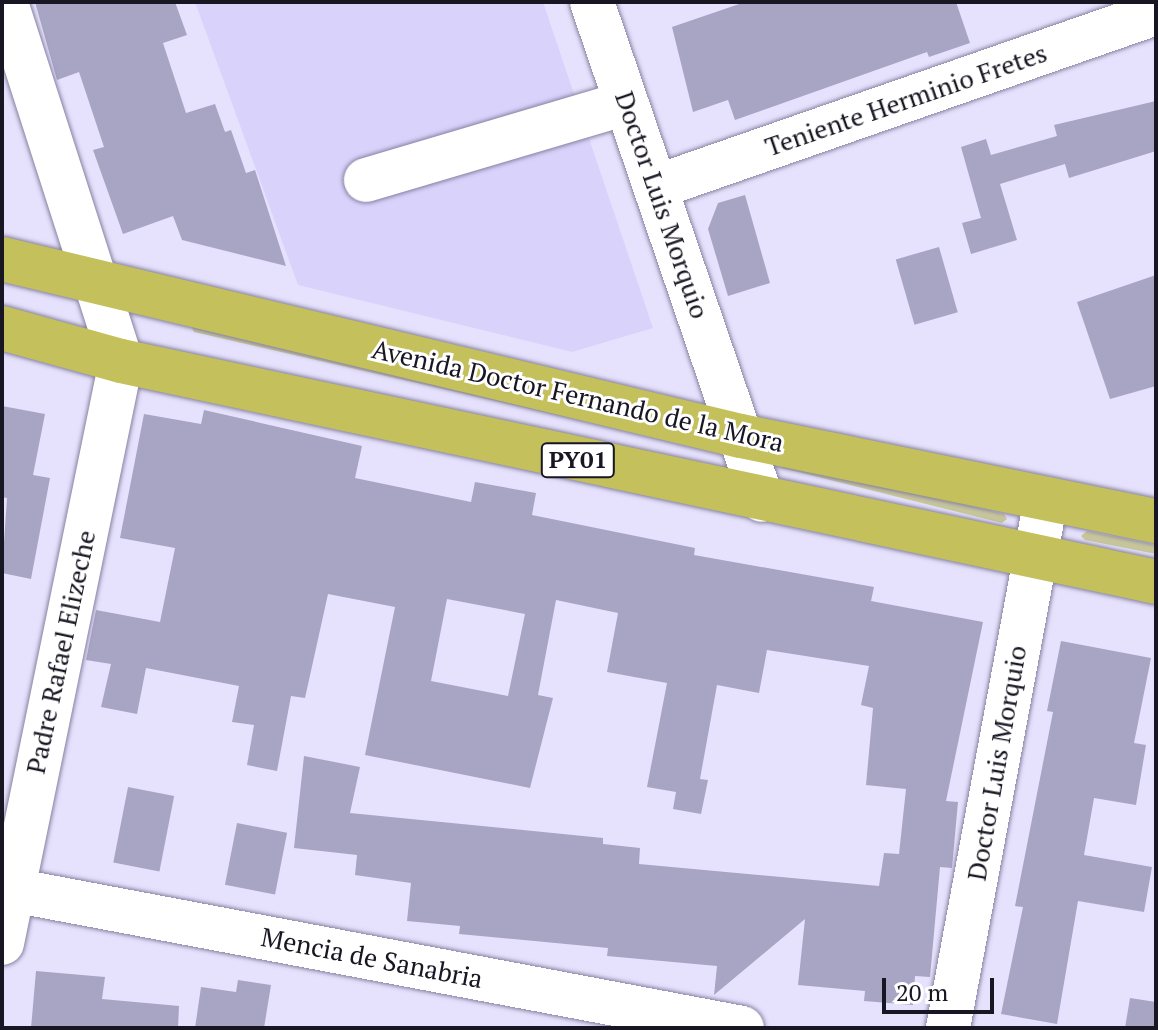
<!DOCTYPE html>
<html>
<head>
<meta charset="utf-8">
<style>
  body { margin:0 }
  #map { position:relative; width:1158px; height:1030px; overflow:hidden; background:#e6e2fd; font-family:"PT Serif",serif }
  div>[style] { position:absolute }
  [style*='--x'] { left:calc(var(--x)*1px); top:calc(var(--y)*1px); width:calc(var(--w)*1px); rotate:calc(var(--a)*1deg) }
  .built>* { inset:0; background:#d9d3fc }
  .green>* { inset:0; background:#c7c69b }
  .building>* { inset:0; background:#a8a4c4; transform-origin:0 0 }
  .roads { filter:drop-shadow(0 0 2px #8681a1) drop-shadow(0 0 2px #8681a1) }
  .minor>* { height:44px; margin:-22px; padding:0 22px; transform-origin:22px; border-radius:22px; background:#fff }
  .highway>* { height:44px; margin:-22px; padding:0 22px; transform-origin:22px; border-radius:22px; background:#c4c15d }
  span { translate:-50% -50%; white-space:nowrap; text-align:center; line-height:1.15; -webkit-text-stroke:6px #fff; paint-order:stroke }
  .shield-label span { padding:2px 6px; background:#fff; border:2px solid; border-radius:6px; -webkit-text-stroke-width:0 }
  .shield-label { font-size:24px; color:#181622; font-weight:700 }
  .street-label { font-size:26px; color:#181622 }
  .frame { position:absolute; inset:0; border:4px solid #181622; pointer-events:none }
  .scale { position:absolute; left:882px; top:978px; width:112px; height:36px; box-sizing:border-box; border:4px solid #181622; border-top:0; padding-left:10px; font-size:24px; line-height:28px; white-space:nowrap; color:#181622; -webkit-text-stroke:6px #fff; paint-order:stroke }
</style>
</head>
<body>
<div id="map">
  <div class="built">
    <i style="clip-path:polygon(195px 2px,543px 2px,653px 328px,572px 352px,298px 285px)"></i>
  </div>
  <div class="green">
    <i style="clip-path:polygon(191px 325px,653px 437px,194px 332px)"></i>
    <i style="clip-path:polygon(784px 459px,1004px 514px,1007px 519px,1002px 523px,782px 468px,778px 463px)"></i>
    <i style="clip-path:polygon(1087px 531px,1156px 545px,1156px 554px,1085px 540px,1081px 536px)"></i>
  </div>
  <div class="building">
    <i style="clip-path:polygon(35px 2px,175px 2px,187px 35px,163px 43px,186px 113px,215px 104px,225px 132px,231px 130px,246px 173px,255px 170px,286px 266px,182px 240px,173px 216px,123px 234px,93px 150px,104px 147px,79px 72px,57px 80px)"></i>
    <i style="clip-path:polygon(745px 2px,956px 2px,970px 43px,929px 57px,927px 52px,735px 120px,728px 100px,693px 112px,672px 27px)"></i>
    <i style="clip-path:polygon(1156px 101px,1156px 151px,1069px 178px,1065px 164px,1000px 184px,1017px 240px,971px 254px,962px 223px,981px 218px,961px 147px,986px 139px,991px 155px,1057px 136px,1054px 125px)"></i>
    <i style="clip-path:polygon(745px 195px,770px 283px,728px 296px,708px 229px,718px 203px)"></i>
    <i style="left:939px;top:247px;width:68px;height:45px;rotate:74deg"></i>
    <i style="clip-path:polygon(1156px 275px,1156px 386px,1110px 399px,1077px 302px)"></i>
    <i style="clip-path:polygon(2px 406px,45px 414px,33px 475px,50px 478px,31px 579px,2px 573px,7px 498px,2px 497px)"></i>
    <i style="clip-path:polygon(evenodd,204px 410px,362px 446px,355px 478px,471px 502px,475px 482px,536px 493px,532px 515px,695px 548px,694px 555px,874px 587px,871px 601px,983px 622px,946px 801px,958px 802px,952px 868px,940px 867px,930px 977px,915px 976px,913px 1005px,864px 1001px,865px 991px,798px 985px,805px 919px,714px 995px,717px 966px,607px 956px,608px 948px,459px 934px,460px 926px,407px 921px,411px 883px,355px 875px,357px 855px,294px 848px,304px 756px,360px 767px,350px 813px,603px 838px,603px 844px,640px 848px,639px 864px,879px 886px,884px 853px,899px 854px,906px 789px,866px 785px,873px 708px,861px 705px,869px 666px,767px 650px,759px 693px,717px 685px,700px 779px,708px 780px,701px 814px,673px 809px,676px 792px,647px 787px,667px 683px,607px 672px,618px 613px,556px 600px,538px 695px,553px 698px,530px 788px,365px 755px,395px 607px,328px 594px,305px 698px,291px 696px,277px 771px,247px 765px,254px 725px,232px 722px,239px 686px,146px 668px,137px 714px,101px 707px,111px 664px,86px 660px,96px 610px,160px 622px,175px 548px,120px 538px,144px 414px,201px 424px,204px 410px,447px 599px,525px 614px,508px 696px,431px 681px,447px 599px)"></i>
    <i style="clip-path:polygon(1061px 641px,1151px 658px,1134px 743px,1146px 745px,1136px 805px,1094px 798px,1084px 855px,1152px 867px,1144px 912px,1078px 901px,1057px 1024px,1001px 1014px,1023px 907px,1015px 906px,1053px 712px,1047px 711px)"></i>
    <i style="left:128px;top:787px;width:47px;height:77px;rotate:11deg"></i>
    <i style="left:237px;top:823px;width:51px;height:63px;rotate:11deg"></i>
    <i style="clip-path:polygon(36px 971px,105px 977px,102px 999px,179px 1006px,178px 1028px,31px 1028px)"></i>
    <i style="clip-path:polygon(238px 980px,271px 985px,264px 1028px,195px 1028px,201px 987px,236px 992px)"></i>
    <i style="clip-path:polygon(1130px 998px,1156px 1002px,1156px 1028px,1125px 1028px)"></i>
  </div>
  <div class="roads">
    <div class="minor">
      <i style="--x:592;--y:2;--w:526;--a:71.15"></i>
      <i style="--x:366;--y:180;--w:271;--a:-16.5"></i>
      <i style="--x:656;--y:187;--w:529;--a:-19.19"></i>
      <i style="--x:2;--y:888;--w:753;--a:10.71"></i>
      <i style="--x:2;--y:943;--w:594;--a:-78.44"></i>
      <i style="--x:121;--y:361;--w:377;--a:-107.8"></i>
      <i style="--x:948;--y:1028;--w:538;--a:-79.5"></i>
    </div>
    <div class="highway">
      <i style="--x:2;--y:259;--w:760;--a:13.47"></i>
      <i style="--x:741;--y:436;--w:424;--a:11.6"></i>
      <i style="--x:2;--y:328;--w:123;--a:15.5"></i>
      <i style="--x:121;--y:361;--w:1058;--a:12.05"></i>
    </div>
  </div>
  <div class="shield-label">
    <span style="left:578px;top:460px">PY01</span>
  </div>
  <div class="street-label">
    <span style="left:906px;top:100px;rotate:-19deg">Teniente Herminio Fretes</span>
    <span style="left:662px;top:205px;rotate:71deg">Doctor Luis Morquio</span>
    <span style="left:578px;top:396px;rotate:13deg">Avenida Doctor Fernando de la Mora</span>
    <span style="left:61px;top:652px;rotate:-78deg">Padre Rafael Elizeche</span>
    <span style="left:997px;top:763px;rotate:-80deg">Doctor Luis Morquio</span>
    <span style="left:372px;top:958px;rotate:11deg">Mencia de Sanabria</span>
  </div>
  <div class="frame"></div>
  <div class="scale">20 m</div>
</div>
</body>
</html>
